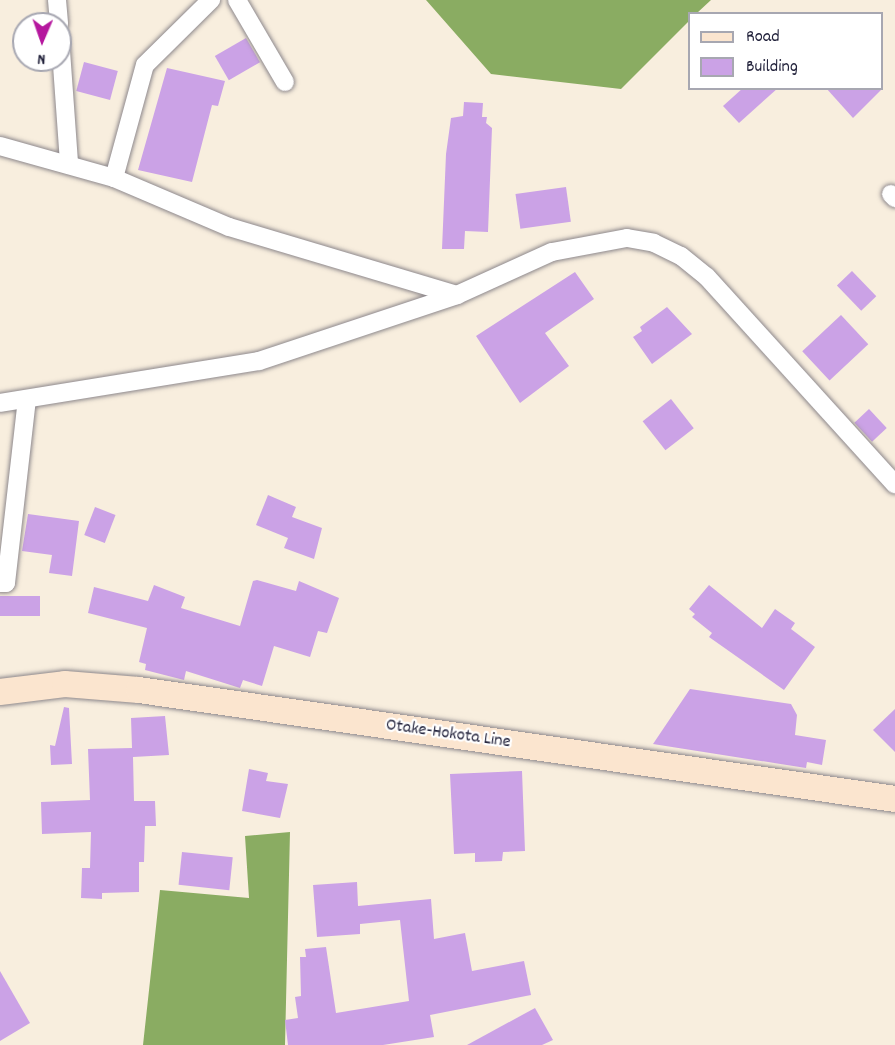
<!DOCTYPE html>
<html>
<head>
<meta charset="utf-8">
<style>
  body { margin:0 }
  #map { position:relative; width:895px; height:1045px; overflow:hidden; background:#f8eede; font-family:Dekko,sans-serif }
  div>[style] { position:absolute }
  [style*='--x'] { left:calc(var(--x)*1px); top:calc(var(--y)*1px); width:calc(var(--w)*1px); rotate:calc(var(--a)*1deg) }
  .forest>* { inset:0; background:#8aac62 }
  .building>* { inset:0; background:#cba2e6; transform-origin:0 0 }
  .roads { filter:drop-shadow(0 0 2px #8d888c) drop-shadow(0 0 2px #8d888c) }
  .street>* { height:18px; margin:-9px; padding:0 9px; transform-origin:9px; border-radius:9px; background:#fff }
  .secondary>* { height:26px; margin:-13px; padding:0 13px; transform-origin:13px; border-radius:13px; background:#fbe5cf }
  span { translate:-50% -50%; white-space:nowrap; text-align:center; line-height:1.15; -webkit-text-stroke:4.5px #fff; paint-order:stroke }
  .street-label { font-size:18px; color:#22223b }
  .legend { position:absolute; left:688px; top:12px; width:195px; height:78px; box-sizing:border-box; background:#fff; border:2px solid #a7a7b1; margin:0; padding:8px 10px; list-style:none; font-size:18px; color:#22223b }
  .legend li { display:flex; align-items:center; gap:12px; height:30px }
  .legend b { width:30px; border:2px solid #a7a7b1 }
  .north { position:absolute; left:12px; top:12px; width:60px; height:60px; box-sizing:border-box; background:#fff; border:2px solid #a7a7b1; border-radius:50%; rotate:182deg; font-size:16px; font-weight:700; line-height:24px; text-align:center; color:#22223b }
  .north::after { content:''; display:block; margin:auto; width:21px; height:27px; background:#b5179e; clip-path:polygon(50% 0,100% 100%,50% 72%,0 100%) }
</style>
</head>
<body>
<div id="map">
  <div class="forest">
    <i style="clip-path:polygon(426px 0,711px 0,697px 13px,690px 14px,689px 21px,621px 89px,491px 74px)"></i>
    <i style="clip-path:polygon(290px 832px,285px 1045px,143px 1045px,160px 890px,249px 898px,245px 836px)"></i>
  </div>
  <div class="building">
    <i style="left:246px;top:38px;width:28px;height:36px;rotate:60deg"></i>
    <i style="left:84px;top:62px;width:35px;height:30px;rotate:15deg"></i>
    <i style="clip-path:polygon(167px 68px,225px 81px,218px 106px,212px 105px,192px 182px,138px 170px)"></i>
    <i style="clip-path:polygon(743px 88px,778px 88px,739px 123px,723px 106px)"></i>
    <i style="clip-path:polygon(826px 88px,883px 88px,853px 118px)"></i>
    <i style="clip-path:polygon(464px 102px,483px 103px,482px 117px,487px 117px,486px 123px,492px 128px,488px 232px,465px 231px,464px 249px,442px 249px,446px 154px,451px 118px,463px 116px)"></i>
    <i style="left:566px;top:187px;width:35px;height:51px;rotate:82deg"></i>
    <i style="left:852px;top:271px;width:35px;height:21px;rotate:46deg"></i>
    <i style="clip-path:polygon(575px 272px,594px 299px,545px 333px,569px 366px,520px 403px,476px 336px)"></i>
    <i style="clip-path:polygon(667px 307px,692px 334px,652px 364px,633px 337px,642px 331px,640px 327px)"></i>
    <i style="left:841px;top:315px;width:40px;height:53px;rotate:47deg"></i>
    <i style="left:671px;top:399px;width:37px;height:36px;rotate:52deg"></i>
    <i style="left:869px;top:409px;width:26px;height:20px;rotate:47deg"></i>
    <i style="clip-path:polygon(268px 495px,296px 507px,292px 517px,322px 528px,314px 559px,284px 548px,288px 538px,256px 525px)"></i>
    <i style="left:95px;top:507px;width:22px;height:30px;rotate:21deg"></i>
    <i style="clip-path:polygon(28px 514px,79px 521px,72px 576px,49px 573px,52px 555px,22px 551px)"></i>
    <i style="clip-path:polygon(257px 580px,296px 591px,299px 581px,339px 598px,327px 633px,318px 631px,310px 657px,274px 646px,262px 686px,243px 680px,240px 688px,186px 671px,184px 680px,145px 670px,146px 664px,139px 662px,147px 628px,88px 613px,94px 587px,148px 601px,154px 585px,185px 597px,181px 608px,240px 626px,253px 581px)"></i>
    <i style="clip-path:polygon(709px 585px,762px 628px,775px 609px,795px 623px,791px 629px,815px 647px,784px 690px,709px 637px,712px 633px,692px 617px,695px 614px,689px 609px)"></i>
    <i style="left:0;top:596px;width:40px;height:20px"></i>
    <i style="clip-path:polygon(690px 689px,791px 704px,797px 715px,795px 735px,826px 740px,822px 765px,807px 762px,806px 768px,653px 744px)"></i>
    <i style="clip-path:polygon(64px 707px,69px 708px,72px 764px,51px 765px,50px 745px,55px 746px)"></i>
    <i style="clip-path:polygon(895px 709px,895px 752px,873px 730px)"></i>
    <i style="clip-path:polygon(165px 716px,169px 755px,133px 757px,134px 801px,155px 801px,156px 826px,145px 826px,144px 862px,139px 862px,139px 892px,102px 893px,102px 899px,81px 898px,82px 868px,90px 868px,91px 832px,42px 834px,41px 802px,90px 800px,88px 749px,132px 748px,131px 718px)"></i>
    <i style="clip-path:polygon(249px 769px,268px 773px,266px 781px,288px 784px,280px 818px,242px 811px)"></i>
    <i style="clip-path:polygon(522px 771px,525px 851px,503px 852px,502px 861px,475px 862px,475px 853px,454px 854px,450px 774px)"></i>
    <i style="left:182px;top:852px;width:51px;height:33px;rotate:6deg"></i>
    <i style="clip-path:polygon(357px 882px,358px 906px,431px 899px,434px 939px,465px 933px,472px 971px,524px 961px,531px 995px,430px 1015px,434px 1037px,383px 1045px,288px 1045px,285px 1020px,298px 1018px,295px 997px,301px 996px,300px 957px,306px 957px,305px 949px,326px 947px,336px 1013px,409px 1001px,400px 920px,360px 924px,360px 934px,317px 937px,313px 885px)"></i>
    <i style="clip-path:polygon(0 971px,30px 1023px,0 1041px)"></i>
    <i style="clip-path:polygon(535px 1008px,553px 1040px,542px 1045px,467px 1045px)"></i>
  </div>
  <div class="roads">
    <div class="street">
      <i style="--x:57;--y:0;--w:24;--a:85"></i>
      <i style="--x:237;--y:0;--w:95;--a:59.7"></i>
      <i style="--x:60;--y:37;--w:127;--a:85.9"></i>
      <i style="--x:0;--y:146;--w:118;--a:15.7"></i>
      <i style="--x:114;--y:178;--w:125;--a:23.1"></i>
      <i style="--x:229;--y:227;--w:238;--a:16.6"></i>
      <i style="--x:114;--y:178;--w:117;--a:-74.7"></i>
      <i style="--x:145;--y:65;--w:93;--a:-44.6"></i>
      <i style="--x:891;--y:194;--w:6;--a:45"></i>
      <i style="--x:0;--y:403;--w:262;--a:-9.2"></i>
      <i style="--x:259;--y:361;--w:209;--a:-18.4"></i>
      <i style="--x:457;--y:295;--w:104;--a:-24.4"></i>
      <i style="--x:552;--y:252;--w:76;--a:-10.6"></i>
      <i style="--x:627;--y:238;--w:27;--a:10"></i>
      <i style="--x:654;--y:243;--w:30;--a:26"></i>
      <i style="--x:681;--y:256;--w:33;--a:39"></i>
      <i style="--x:707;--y:277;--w:280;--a:47.8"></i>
      <i style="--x:0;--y:583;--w:6;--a:0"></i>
      <i style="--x:6;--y:583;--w:184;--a:-83.5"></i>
    </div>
    <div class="secondary">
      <i style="--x:0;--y:692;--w:65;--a:-7"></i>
      <i style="--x:65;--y:684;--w:74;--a:4.6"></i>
      <i style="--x:139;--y:690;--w:764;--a:8.2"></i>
    </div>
  </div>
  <div class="street-label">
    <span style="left:448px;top:735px;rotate:8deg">Otake-Hokota Line</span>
  </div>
  <ul class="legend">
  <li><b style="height:8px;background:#fbe5cf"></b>Road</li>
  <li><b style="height:16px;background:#cba2e6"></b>Building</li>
  </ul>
  <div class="north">N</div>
</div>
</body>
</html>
